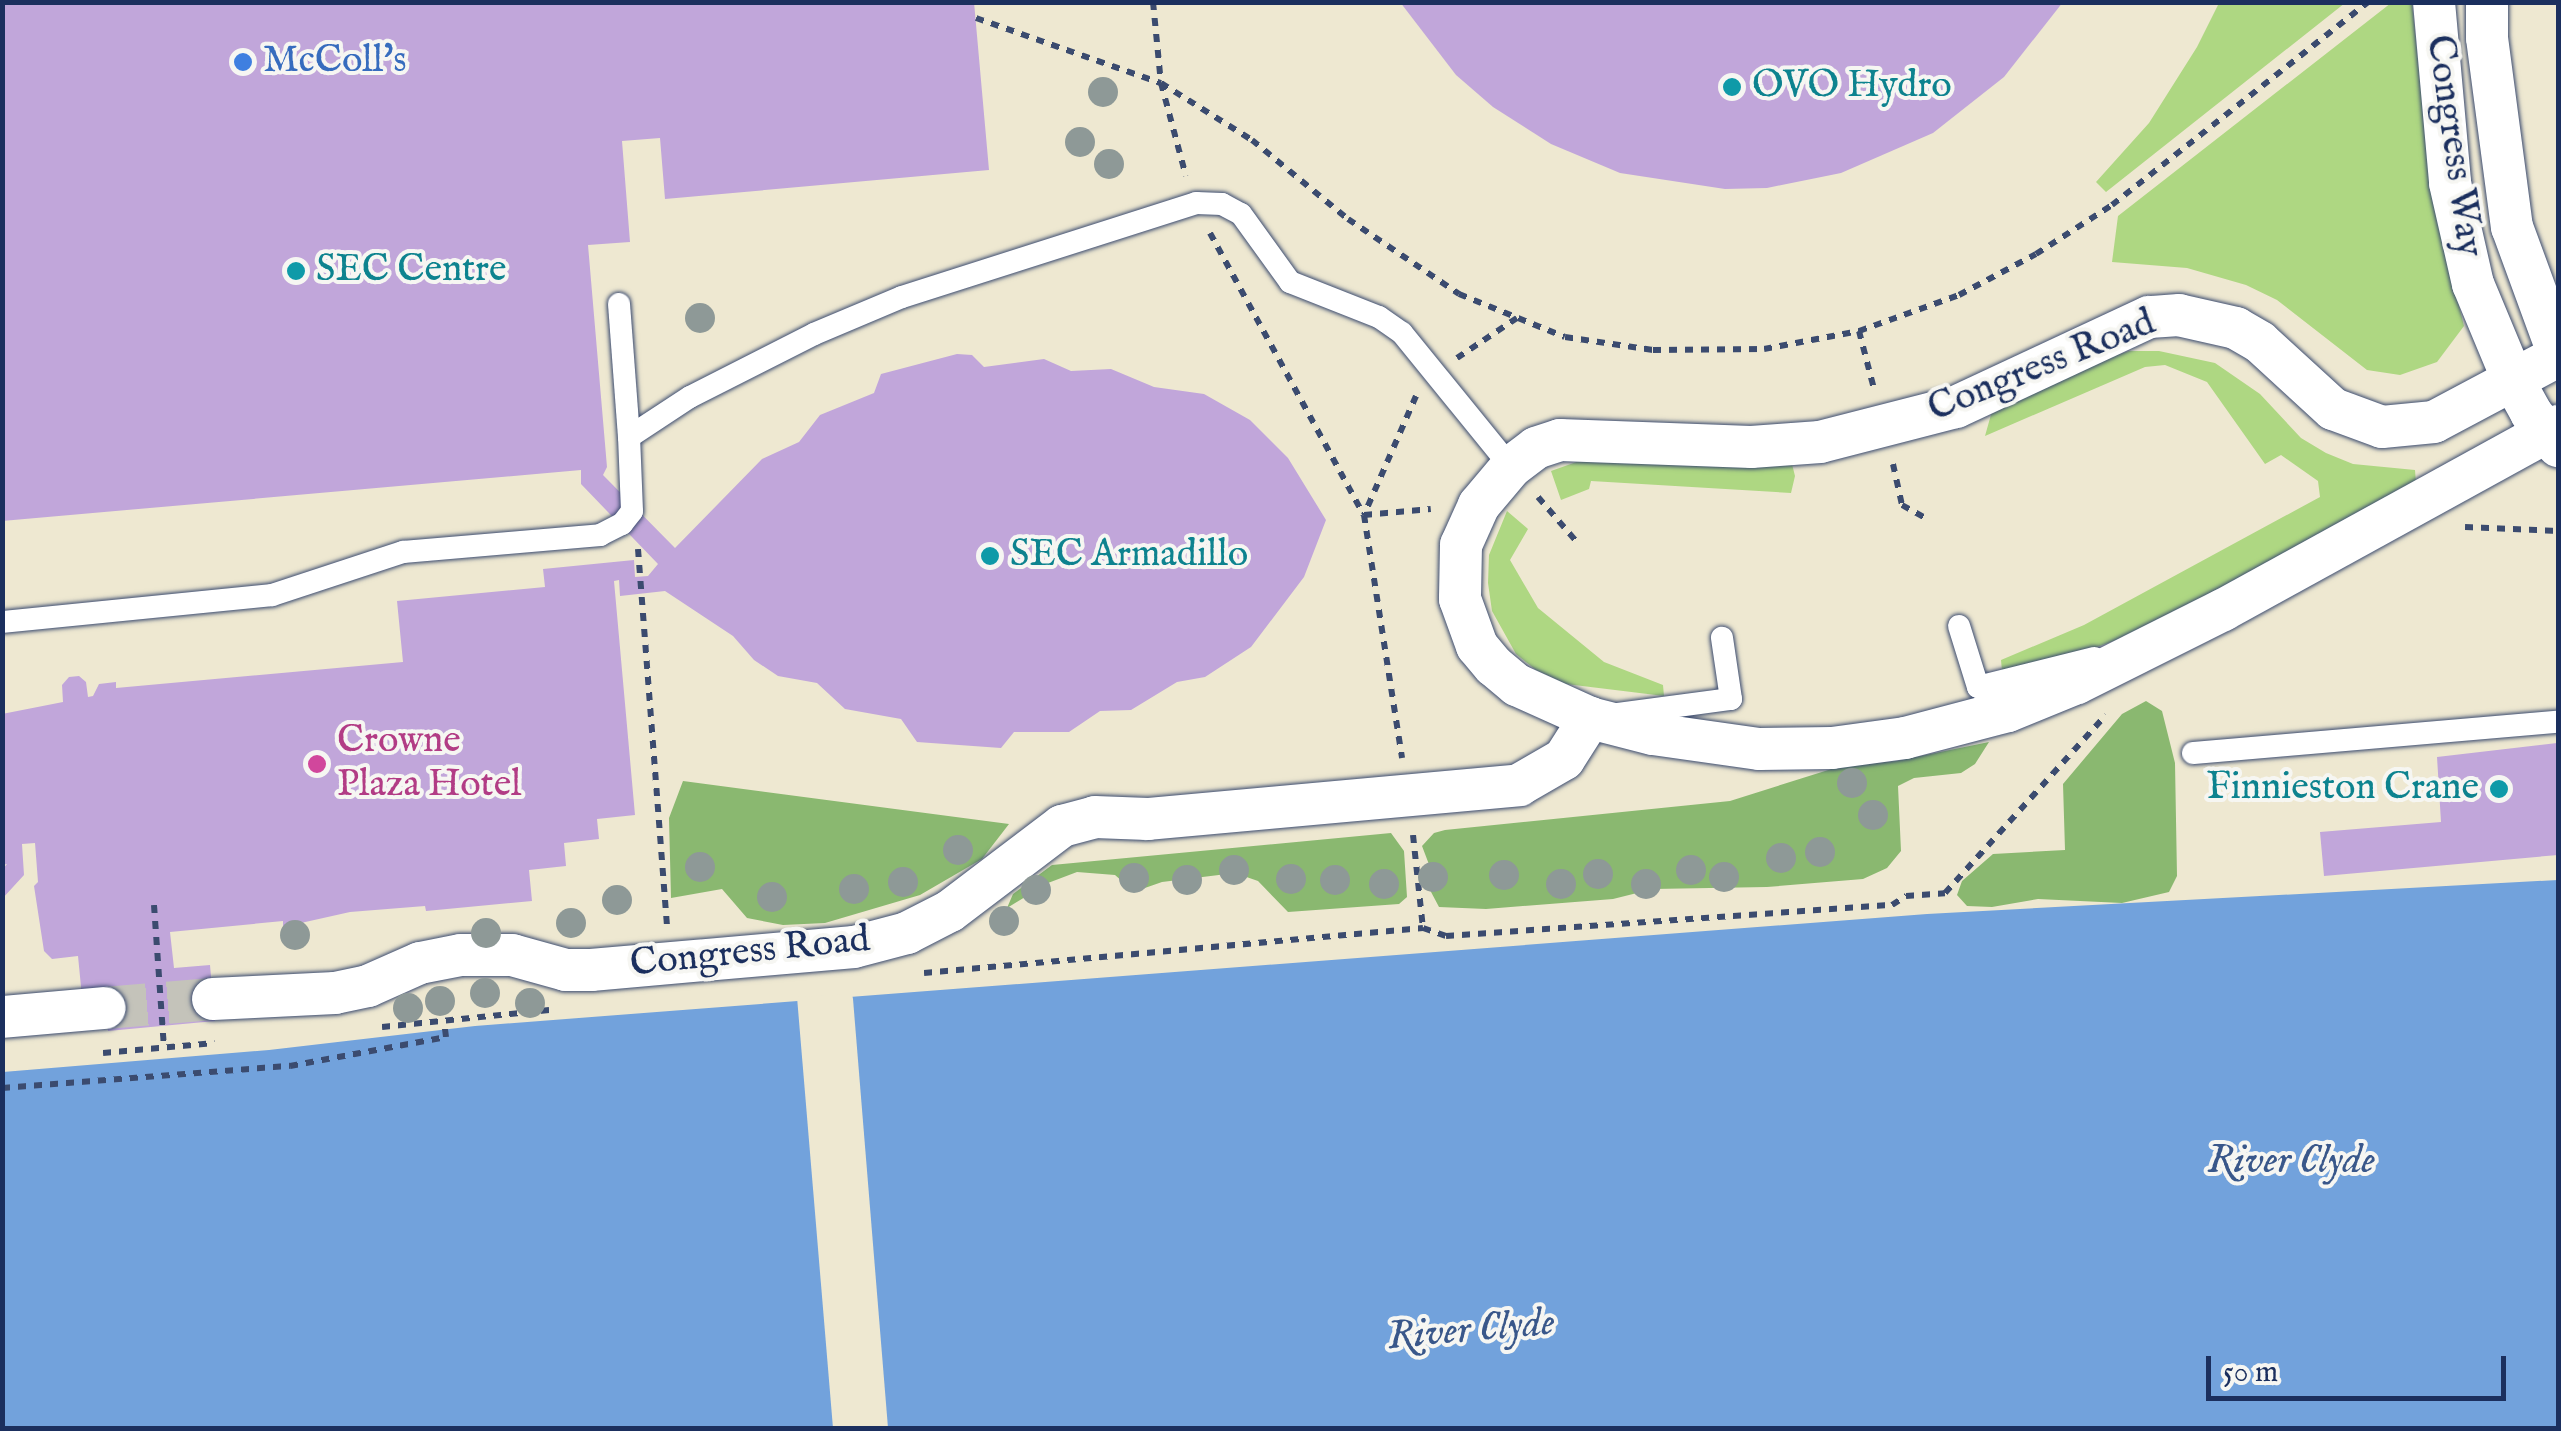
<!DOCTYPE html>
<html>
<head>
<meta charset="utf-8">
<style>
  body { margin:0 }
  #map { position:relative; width:2561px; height:1431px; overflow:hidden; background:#eee8d1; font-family:"IM FELL English",serif }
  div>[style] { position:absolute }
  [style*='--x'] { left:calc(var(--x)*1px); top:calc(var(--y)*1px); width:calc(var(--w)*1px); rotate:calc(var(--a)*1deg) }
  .green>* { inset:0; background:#aed782 }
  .forest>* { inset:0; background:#8ab870 }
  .water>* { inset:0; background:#72a2dc }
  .pier>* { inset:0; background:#eee8d1 }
  .building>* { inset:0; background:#c1a6da }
  .street-tunnel>* { height:42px; margin-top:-21px; transform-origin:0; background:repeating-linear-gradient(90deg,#c4c3ba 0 42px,transparent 0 63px) }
  .path>* { height:6px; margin-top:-3px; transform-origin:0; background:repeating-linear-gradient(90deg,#3b4b6f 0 8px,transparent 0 16px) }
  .roads { filter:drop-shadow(0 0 2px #3b4b6f) drop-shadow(0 0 2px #3b4b6f) }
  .lane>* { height:22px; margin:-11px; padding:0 11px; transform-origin:11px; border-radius:11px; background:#fff }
  .street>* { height:42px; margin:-21px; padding:0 21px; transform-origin:21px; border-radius:21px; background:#fff }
  .trees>* { width:30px; height:30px; margin:-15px; border-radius:50%; background:#8e9997 }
  .dots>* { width:28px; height:28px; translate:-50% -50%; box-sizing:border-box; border:5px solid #f6f6f2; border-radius:50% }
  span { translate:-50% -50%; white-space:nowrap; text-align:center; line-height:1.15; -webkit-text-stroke:8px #f6f6f2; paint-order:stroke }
  .shop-label { font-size:38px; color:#366cbe }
  .left { translate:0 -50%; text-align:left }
  .culture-label { font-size:38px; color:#0d838f }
  .right { translate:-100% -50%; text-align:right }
  .street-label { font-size:38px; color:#1b2f5e }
  .hotel-label { font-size:38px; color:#b23c85 }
  .water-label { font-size:40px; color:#39578a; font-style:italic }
  .frame { position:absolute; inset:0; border:5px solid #1b2f5e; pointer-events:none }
  .scale { position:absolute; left:2206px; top:1356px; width:300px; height:45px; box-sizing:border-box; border:5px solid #1b2f5e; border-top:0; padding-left:12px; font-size:30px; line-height:35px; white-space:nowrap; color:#1b2f5e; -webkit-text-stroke:8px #f6f6f2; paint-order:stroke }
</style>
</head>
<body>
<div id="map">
  <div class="green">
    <i style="clip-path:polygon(2219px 3px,2345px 3px,2106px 192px,2096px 182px,2149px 123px,2197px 47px)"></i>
    <i style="clip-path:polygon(2391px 3px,2412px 3px,2433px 201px,2464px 326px,2437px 362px,2400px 375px,2367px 370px,2277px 300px,2246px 285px,2187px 268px,2112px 262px,2118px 216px)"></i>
    <i style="clip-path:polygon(2129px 351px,2159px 351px,2215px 363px,2260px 394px,2301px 438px,2326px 453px,2353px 464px,2415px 470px,2416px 483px,2144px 630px,2086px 651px,2002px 671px,2001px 660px,2084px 625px,2320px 497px,2318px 481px,2281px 455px,2265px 464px,2207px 382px,2165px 365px,2145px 367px,1985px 436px,1992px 411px,2089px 364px)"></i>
    <i style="clip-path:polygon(1582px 460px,1792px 464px,1795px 476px,1791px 493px,1591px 481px,1589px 489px,1561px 500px,1551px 471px)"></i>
    <i style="clip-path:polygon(1507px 511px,1528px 529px,1510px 560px,1538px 608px,1604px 662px,1663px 685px,1664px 696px,1566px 684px,1536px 670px,1516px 654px,1492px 611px,1488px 583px,1489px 555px)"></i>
  </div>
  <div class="forest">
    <i style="clip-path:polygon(2146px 701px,2162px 711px,2175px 763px,2177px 876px,2169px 892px,2122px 903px,2038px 899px,1992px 907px,1967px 906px,1957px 895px,1962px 881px,1993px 854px,2065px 850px,2063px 784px,2122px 714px)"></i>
    <i style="clip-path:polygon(1989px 742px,1975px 764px,1961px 773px,1914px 778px,1898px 786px,1901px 851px,1887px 868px,1863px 879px,1767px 887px,1653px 889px,1613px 899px,1486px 909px,1439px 907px,1430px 890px,1433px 875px,1422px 846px,1434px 833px,1445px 830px,1730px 801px,1841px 766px,1896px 761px)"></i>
    <i style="clip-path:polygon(683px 781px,1009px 824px,982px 859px,920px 895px,825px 923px,783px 925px,747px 918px,722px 889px,671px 898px,669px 818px)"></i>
    <i style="clip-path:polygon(1391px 833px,1404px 851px,1407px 897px,1399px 904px,1288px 912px,1258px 881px,1235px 873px,1162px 882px,1142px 889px,1130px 888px,1115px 875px,1077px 872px,1048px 883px,1007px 908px,1013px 894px,1052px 865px)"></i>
  </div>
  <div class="water">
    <i style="clip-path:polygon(2558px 880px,2558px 1428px,3px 1428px,3px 1072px,269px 1050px,475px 1026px,1927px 914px)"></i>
  </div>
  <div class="pier">
    <i style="clip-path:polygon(852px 994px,853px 999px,888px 1428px,833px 1428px,797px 997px)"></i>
  </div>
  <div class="building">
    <i style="clip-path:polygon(2px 2px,974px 2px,989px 170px,665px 199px,660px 138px,622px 141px,630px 242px,588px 245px,607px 467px,603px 475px,675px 548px,762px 459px,799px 442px,820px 415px,874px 393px,881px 374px,957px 354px,972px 355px,984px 367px,1044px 359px,1071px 371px,1111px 369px,1154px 387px,1204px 394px,1250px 420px,1288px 458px,1326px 520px,1304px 577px,1251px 647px,1205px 677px,1177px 682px,1131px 710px,1100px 711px,1069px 732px,1014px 732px,1001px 748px,917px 742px,901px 719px,845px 709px,817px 683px,778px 676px,754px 660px,733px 636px,665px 591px,620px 596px,619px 580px,614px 581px,635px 815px,597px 819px,599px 839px,564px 843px,566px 866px,529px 870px,532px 901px,426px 911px,425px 906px,350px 912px,283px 927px,283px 921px,170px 932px,174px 968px,210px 965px,215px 1021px,108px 1031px,104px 996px,82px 997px,78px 956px,52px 959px,44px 951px,34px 886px,38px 882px,35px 843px,22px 844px,24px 875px,2px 899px,2px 870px,7px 864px,2px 865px,2px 714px,63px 702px,62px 685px,69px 677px,79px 676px,86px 682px,88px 697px,93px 696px,99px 684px,116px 682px,116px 688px,403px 662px,397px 601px,545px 587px,543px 569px,634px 560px,635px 577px,648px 576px,658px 564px,581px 484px,581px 470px,2px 521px)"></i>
    <i style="clip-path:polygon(1400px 2px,2063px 2px,2004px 77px,1933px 133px,1841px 173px,1767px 188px,1725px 189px,1620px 173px,1551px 144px,1493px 107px,1456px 75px)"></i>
    <i style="clip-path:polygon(2557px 743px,2558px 855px,2324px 876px,2320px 832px,2441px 822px,2437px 757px)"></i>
  </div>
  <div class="street-tunnel">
    <i style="--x:105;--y:1008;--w:108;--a:-4.8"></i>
  </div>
  <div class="path">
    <i style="--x:1153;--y:2;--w:81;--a:84.4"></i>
    <i style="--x:1161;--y:83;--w:96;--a:75"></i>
    <i style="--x:976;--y:18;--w:196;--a:19.4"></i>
    <i style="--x:1161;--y:83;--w:107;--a:32.1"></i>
    <i style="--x:1252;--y:140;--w:124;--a:39.5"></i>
    <i style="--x:1348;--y:219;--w:134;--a:34"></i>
    <i style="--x:1459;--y:294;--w:114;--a:22.1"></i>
    <i style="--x:1565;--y:337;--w:89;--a:8.4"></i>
    <i style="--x:1653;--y:350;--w:111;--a:-0.5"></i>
    <i style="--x:1764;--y:349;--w:97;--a:-10.7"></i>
    <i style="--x:1859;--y:331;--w:106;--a:-19.8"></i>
    <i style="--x:1959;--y:295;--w:87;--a:-28"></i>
    <i style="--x:2036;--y:254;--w:90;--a:-32.8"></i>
    <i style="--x:2112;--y:205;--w:327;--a:-38.4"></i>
    <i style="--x:1210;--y:233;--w:321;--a:61.4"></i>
    <i style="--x:1364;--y:515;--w:246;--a:81.1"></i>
    <i style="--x:1859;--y:331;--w:60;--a:75.5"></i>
    <i style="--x:1457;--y:358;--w:72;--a:-33.7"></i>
    <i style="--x:1416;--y:396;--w:130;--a:113.6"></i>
    <i style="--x:1364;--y:515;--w:67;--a:-5.1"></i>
    <i style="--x:1893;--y:464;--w:42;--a:77.6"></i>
    <i style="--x:1902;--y:505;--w:26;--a:29"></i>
    <i style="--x:1538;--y:497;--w:58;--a:49.2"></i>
    <i style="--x:2465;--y:527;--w:93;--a:2.5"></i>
    <i style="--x:638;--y:549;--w:377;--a:85.6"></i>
    <i style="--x:1413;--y:835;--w:94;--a:83.9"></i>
    <i style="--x:154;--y:905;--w:143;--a:86"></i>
    <i style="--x:924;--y:973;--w:501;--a:-5.15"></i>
    <i style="--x:1423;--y:928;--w:24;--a:19"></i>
    <i style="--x:1446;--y:936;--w:447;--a:-4"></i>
    <i style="--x:1892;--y:905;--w:17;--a:-33"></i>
    <i style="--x:1906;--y:896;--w:39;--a:-4"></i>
    <i style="--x:1945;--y:893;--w:240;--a:-47.9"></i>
    <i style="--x:382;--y:1027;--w:168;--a:-5.8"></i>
    <i style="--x:103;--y:1053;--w:112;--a:-5.1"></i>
    <i style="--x:2;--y:1088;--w:289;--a:-4.4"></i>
    <i style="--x:290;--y:1066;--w:159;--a:-10.5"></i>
    <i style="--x:446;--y:1037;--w:16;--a:-97"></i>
  </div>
  <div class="roads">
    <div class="lane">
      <i style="--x:619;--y:304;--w:133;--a:85.7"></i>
      <i style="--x:2;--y:622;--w:271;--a:-5.7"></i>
      <i style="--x:272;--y:595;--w:138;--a:-18.2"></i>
      <i style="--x:403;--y:552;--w:198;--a:-4.9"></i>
      <i style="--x:600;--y:535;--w:25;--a:-27"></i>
      <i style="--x:622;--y:524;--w:16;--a:-52"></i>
      <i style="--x:632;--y:511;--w:74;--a:-92.3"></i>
      <i style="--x:629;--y:437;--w:73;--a:-33.3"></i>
      <i style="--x:690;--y:397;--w:139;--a:-26.9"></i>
      <i style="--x:814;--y:334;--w:95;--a:-22.8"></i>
      <i style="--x:902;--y:297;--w:309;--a:-17.7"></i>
      <i style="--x:1196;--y:203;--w:26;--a:2"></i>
      <i style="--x:1222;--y:204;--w:21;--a:28"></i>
      <i style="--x:1241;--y:214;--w:84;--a:54.2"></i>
      <i style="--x:1290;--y:282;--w:96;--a:21.5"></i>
      <i style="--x:1379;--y:317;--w:28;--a:35"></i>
      <i style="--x:1402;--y:333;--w:173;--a:50.9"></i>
      <i style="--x:1959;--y:626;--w:64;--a:72.7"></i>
      <i style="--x:1978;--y:687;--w:120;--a:-14"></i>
      <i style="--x:1618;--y:714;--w:114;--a:-7.6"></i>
      <i style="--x:1731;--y:699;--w:62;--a:-98.4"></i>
      <i style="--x:2193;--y:753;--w:366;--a:-4.9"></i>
    </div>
    <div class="street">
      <i style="--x:2434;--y:2;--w:182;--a:84.9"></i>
      <i style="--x:2450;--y:183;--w:104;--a:77.2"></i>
      <i style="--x:2473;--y:284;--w:104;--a:67.4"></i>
      <i style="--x:2513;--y:380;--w:38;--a:61"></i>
      <i style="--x:2531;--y:413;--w:43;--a:50.7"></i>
      <i style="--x:2487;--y:2;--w:36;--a:90"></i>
      <i style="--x:2487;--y:38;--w:191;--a:82.5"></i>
      <i style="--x:2512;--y:227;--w:134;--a:69.9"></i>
      <i style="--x:2558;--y:356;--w:140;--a:152"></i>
      <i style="--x:2434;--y:422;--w:52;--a:174.5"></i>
      <i style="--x:2382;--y:427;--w:52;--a:-159.8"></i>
      <i style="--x:2333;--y:409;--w:99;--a:-137.5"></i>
      <i style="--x:2260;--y:342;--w:28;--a:-150"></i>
      <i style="--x:2236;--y:328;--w:58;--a:-167.2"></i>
      <i style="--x:2179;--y:315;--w:30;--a:176"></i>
      <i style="--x:2149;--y:317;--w:213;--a:155"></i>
      <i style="--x:1956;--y:407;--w:140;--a:165.6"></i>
      <i style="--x:1820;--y:442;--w:69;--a:175.9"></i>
      <i style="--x:1751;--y:447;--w:191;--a:-177.9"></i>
      <i style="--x:1560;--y:440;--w:25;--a:162"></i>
      <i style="--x:1536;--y:448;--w:31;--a:143"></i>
      <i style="--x:1511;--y:467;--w:50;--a:130.1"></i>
      <i style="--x:1479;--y:505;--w:44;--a:114.2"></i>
      <i style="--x:1461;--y:545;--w:54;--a:91.1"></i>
      <i style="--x:1460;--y:599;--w:50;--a:70.1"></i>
      <i style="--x:1477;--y:646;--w:26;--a:50"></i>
      <i style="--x:1494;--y:666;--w:30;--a:40"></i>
      <i style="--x:1517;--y:685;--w:80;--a:24.3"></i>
      <i style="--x:1590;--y:718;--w:65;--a:14.3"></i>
      <i style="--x:1653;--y:734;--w:107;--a:8.1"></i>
      <i style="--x:1759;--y:749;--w:73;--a:-0.8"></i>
      <i style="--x:1832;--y:748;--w:74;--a:-7.8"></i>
      <i style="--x:1905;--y:738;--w:106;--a:-14.7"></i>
      <i style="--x:2008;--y:711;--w:74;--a:-22.1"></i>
      <i style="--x:2077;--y:683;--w:163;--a:-26.6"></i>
      <i style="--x:2223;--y:610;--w:382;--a:-28.8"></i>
      <i style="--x:213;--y:999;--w:122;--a:-2.8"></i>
      <i style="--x:335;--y:993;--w:34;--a:-12"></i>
      <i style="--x:368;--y:986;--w:57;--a:-23.9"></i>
      <i style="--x:420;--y:963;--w:42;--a:-11"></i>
      <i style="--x:461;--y:955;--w:51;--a:0"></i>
      <i style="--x:512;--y:955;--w:56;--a:15.5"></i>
      <i style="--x:566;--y:970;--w:25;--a:0"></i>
      <i style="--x:591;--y:970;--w:264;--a:-5"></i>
      <i style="--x:854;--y:947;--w:55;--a:-14.8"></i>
      <i style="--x:907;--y:933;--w:48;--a:-27.1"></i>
      <i style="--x:950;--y:911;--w:141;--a:-37.2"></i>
      <i style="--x:1062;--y:826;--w:34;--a:-15"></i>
      <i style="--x:1095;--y:817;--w:53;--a:2.2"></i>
      <i style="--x:1148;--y:819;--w:373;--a:-5.2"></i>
      <i style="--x:1519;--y:785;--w:52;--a:-30"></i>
      <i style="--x:1564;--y:759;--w:49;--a:-57.6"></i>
      <i style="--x:2;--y:1017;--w:103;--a:-5"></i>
    </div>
  </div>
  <div class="trees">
    <i style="left:1103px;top:92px"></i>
    <i style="left:1080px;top:142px"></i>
    <i style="left:1109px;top:164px"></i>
    <i style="left:700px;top:318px"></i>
    <i style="left:1852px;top:783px"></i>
    <i style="left:1873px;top:815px"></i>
    <i style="left:958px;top:850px"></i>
    <i style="left:1820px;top:852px"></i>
    <i style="left:1781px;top:858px"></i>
    <i style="left:700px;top:867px"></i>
    <i style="left:1234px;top:870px"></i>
    <i style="left:1691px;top:870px"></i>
    <i style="left:1598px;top:874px"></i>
    <i style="left:1504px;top:875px"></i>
    <i style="left:1433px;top:877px"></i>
    <i style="left:1724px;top:877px"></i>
    <i style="left:1134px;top:878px"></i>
    <i style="left:1291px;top:879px"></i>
    <i style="left:1187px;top:880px"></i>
    <i style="left:1335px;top:880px"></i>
    <i style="left:903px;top:882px"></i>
    <i style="left:1384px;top:884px"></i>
    <i style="left:1561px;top:884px"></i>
    <i style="left:1646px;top:884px"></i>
    <i style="left:854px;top:889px"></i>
    <i style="left:1036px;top:890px"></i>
    <i style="left:772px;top:897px"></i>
    <i style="left:617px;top:900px"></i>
    <i style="left:1004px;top:921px"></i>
    <i style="left:571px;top:923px"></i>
    <i style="left:486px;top:933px"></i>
    <i style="left:295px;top:935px"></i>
    <i style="left:485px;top:993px"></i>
    <i style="left:440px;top:1001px"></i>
    <i style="left:530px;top:1003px"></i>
    <i style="left:408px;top:1008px"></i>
  </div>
  <div class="dots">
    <i style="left:243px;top:62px;background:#3f7fe0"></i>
    <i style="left:1732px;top:87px;background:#0f9aa8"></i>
    <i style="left:296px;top:271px;background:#0f9aa8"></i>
    <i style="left:990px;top:556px;background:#0f9aa8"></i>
    <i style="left:317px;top:764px;background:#d1479c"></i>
    <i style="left:2499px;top:789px;background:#0f9aa8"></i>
  </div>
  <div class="shop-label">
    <span class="left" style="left:263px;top:62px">McColl's</span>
  </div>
  <div class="culture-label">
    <span class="left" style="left:1752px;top:87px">OVO Hydro</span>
    <span class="left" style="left:316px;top:271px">SEC Centre</span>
    <span class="left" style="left:1010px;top:556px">SEC Armadillo</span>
    <span class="right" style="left:2479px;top:789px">Finnieston Crane</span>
  </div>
  <div class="street-label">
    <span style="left:2453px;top:146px;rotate:82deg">Congress Way</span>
    <span style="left:2042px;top:367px;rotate:-22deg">Congress Road</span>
    <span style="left:750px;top:953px;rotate:-6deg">Congress Road</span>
  </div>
  <div class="hotel-label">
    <span class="left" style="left:337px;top:764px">Crowne<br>Plaza Hotel</span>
  </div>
  <div class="water-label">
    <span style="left:2291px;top:1162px">River Clyde</span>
    <span style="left:1471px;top:1331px;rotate:-5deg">River Clyde</span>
  </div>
  <div class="frame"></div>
  <div class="scale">50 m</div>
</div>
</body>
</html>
